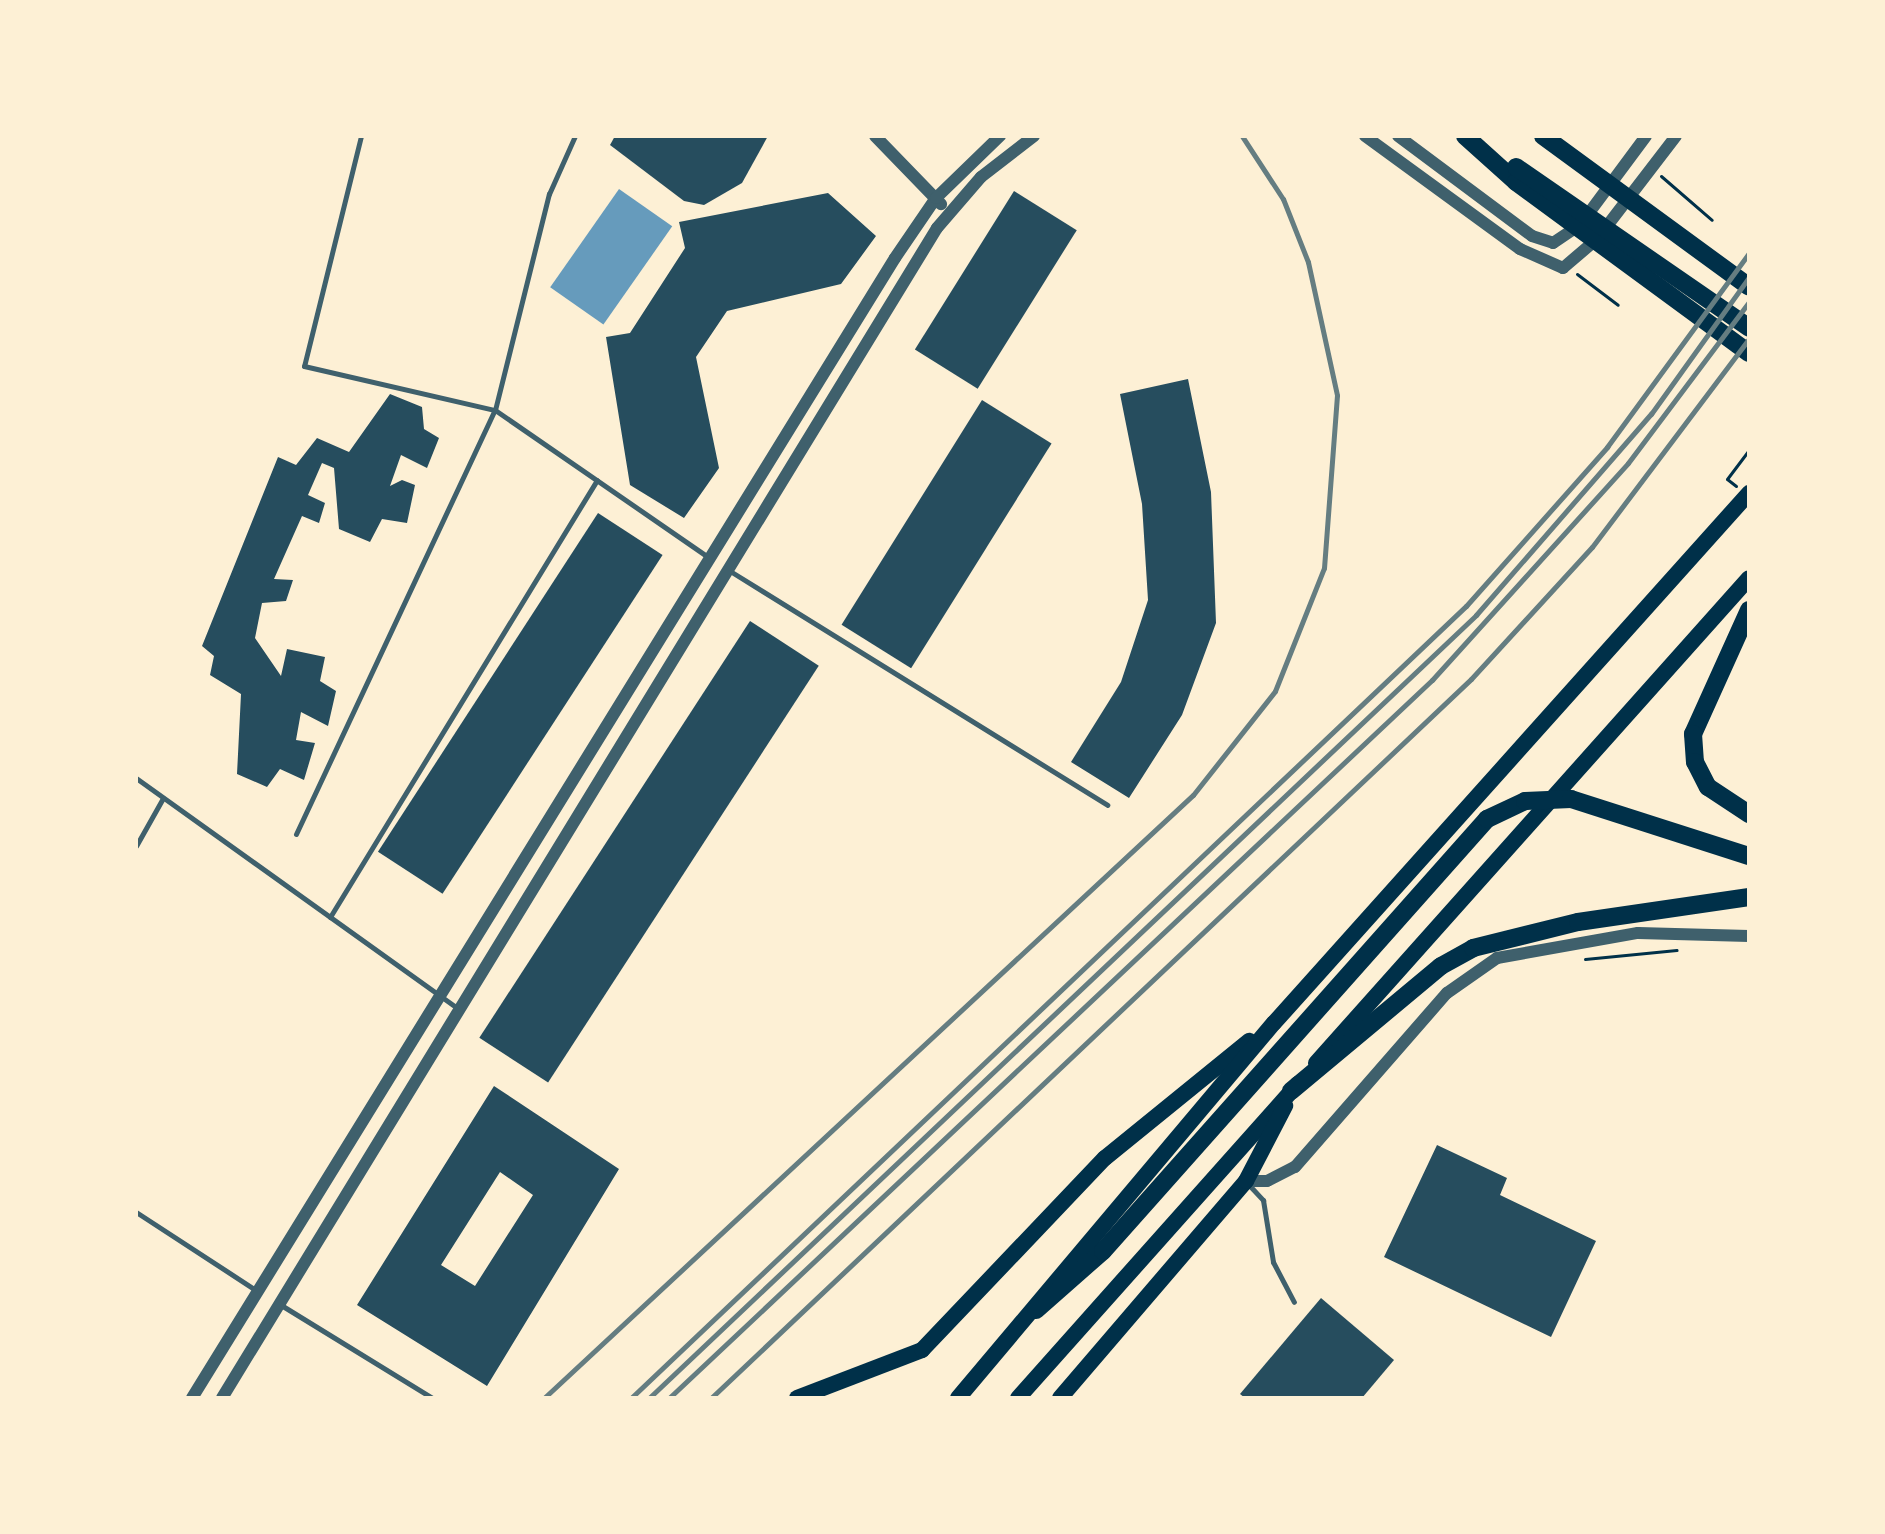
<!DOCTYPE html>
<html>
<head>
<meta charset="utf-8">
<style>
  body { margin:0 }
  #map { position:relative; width:1885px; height:1534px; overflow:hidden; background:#fdf0d5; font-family:Manrope,sans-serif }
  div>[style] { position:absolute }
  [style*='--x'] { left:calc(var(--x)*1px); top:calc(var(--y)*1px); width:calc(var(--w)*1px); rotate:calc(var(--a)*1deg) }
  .water>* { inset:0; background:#669bbc; transform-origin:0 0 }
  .building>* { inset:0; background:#264d5e; transform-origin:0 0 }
  .path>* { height:3px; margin:-1.5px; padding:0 1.5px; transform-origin:1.5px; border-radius:1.5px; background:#003049 }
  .service>* { height:5px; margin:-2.5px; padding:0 2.5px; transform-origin:2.5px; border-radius:2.5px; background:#3f606c }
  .tertiary>* { height:12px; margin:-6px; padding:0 6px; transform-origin:6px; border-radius:6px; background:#3f606c }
  .trunk>* { height:16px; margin:-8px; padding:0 8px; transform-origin:8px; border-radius:8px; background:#003049 }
  .motorway>* { height:18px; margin:-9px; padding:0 9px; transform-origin:9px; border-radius:9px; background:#003049 }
  .rail>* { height:5px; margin:-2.5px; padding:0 2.5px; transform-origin:2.5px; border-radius:2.5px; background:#657d81 }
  span { translate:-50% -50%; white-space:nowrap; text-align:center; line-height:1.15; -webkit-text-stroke:7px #fdf0d5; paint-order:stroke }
  .frame { position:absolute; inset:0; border:138px solid #fdf0d5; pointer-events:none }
</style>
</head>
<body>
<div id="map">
  <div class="water">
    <i style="left:619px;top:189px;width:65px;height:120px;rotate:35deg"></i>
  </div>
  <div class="building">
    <i style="clip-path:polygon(615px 136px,768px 136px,742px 183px,704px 205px,684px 201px,610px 145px)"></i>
    <i style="left:1014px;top:191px;width:74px;height:187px;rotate:32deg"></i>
    <i style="clip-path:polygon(828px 193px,876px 236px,841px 284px,727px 311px,696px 357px,719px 468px,684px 518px,630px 485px,606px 337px,630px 333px,685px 248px,679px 222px)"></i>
    <i style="clip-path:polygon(1188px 379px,1211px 492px,1216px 623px,1182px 715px,1129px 798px,1071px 762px,1121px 682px,1148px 600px,1142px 504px,1120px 394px)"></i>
    <i style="clip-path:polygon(390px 394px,422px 407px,424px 429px,439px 438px,427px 468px,401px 455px,390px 486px,402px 480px,415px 485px,407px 523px,382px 519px,370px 542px,339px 529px,334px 468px,322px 463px,308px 495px,325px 503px,319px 523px,302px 516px,274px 579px,293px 580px,286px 601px,262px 603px,255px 638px,281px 676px,287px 649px,325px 657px,320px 681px,336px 691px,328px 726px,301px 712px,296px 740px,315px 743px,304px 780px,280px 769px,267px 787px,237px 774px,241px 694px,210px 675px,214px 656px,202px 646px,278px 457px,296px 465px,317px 438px,349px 452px)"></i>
    <i style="left:982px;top:400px;width:82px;height:265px;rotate:32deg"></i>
    <i style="left:598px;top:513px;width:77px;height:404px;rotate:33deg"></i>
    <i style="left:750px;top:621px;width:82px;height:497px;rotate:33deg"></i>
    <i style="clip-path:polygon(evenodd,494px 1086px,619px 1169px,487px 1386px,357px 1305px,494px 1086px,500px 1172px,533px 1195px,475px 1286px,441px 1265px,500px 1172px)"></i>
    <i style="clip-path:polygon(1437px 1145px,1507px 1178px,1500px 1195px,1596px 1241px,1551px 1337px,1384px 1257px)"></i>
    <i style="clip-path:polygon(1321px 1298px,1394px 1360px,1362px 1398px,1245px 1398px,1240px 1394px)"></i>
  </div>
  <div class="path">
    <i style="--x:1661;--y:176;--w:67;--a:40.8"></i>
    <i style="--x:1577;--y:274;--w:51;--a:37.1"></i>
    <i style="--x:1736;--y:486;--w:11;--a:-142"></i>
    <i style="--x:1727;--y:479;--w:36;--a:-53"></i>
    <i style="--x:1585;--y:959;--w:92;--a:-5.6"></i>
  </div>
  <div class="service">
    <i style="--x:361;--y:136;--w:237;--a:103.9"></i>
    <i style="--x:304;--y:366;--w:196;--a:13"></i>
    <i style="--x:495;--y:410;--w:223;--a:-76"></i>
    <i style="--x:549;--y:194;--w:64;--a:-65.9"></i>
    <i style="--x:730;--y:571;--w:444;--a:31.8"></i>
    <i style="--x:136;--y:778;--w:395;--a:35.6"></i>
    <i style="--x:296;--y:834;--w:468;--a:-64.9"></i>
    <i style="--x:495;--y:410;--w:259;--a:34.6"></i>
    <i style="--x:136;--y:846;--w:55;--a:-60.6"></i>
    <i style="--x:330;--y:917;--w:512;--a:-58.58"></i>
    <i style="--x:1249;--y:1185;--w:21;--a:47"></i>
    <i style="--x:1263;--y:1200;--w:63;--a:80.8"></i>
    <i style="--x:1273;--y:1262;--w:45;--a:62.3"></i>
    <i style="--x:136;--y:1212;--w:145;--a:33.1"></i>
    <i style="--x:281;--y:1305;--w:177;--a:31.6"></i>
  </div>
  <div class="tertiary">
    <i style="--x:875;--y:136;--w:95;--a:45.9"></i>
    <i style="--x:1365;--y:136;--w:192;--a:36.1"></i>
    <i style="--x:1520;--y:249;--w:47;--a:23.8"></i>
    <i style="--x:1563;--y:268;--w:45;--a:-40.5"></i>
    <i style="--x:1597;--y:239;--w:130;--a:-52.5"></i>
    <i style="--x:1398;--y:136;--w:167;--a:36.7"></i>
    <i style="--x:1532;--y:236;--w:22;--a:18"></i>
    <i style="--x:1553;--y:243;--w:32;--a:-34"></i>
    <i style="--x:1580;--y:225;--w:111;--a:-53.4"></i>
    <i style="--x:1246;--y:1181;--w:21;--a:0"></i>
    <i style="--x:1267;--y:1181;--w:31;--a:-27"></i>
    <i style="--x:1295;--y:1167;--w:231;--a:-48.9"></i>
    <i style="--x:1447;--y:993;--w:61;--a:-35"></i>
    <i style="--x:1497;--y:958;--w:143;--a:-10.1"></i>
    <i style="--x:1638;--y:933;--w:111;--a:1.5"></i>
    <i style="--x:192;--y:1398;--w:1339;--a:-58.34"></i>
    <i style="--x:895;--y:258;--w:73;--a:-55.7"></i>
    <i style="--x:936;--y:198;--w:89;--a:-44.1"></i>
    <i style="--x:222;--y:1398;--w:1371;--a:-58.57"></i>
    <i style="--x:937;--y:228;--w:67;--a:-49.2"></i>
    <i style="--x:981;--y:177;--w:67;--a:-37.7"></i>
  </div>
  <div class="trunk">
    <i style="--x:1316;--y:1063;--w:650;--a:-48.24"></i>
    <i style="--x:797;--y:1398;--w:134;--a:-21"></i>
    <i style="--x:922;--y:1350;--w:265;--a:-46.4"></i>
    <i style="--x:1105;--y:1158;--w:186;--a:-39.1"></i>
    <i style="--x:958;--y:1398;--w:490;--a:-49.9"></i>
    <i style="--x:1274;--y:1023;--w:712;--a:-48.13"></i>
    <i style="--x:1018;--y:1398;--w:421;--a:-48.3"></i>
    <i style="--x:1060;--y:1398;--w:286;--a:-49.4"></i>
    <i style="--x:1246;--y:1181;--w:85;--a:-62.5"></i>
  </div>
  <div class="motorway">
    <i style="--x:1465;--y:136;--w:69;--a:42"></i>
    <i style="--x:1516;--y:182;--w:289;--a:36.3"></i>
    <i style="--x:1543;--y:136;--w:255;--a:36.2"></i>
    <i style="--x:1516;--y:167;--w:283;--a:34.6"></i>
    <i style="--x:1749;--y:610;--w:136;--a:114.3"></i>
    <i style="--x:1693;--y:734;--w:28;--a:86"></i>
    <i style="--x:1695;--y:762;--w:28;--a:63"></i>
    <i style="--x:1708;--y:787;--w:49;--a:33.4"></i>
    <i style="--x:1291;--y:1091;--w:195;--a:-39.8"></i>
    <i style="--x:1441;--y:966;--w:37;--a:-29"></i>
    <i style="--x:1473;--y:948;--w:108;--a:-13.9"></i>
    <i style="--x:1578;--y:922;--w:173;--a:-8.3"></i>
    <i style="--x:1036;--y:1310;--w:89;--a:-41.4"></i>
    <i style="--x:1103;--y:1251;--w:578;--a:-48.37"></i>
    <i style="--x:1487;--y:819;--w:42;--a:-25.3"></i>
    <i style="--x:1525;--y:801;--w:46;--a:-2.5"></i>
    <i style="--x:1571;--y:799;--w:187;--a:17.8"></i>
  </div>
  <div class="rail">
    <i style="--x:544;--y:1398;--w:886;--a:-42.9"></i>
    <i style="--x:1193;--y:795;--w:132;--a:-51.7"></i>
    <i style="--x:1275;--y:691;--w:132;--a:-68.3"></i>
    <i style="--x:1324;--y:568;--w:173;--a:-85.7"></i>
    <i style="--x:1337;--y:395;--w:136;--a:-102.3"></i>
    <i style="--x:1308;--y:262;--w:68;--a:-111.6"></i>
    <i style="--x:1283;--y:199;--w:75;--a:-123.1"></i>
    <i style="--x:631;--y:1398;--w:1151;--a:-43.49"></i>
    <i style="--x:1466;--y:606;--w:213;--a:-48.4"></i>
    <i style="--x:1607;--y:447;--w:240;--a:-53.8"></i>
    <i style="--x:649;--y:1398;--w:1139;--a:-43.43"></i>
    <i style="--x:1476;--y:615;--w:267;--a:-49"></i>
    <i style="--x:1651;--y:414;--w:168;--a:-54.4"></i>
    <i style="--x:669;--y:1398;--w:1048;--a:-43.26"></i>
    <i style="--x:1432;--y:680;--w:292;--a:-47.9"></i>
    <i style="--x:1628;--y:463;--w:201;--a:-53.1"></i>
    <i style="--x:711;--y:1398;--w:1046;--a:-43.41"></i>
    <i style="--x:1471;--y:679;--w:179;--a:-47.5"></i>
    <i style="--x:1592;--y:547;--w:261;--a:-53"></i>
  </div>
  <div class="frame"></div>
</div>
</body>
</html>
